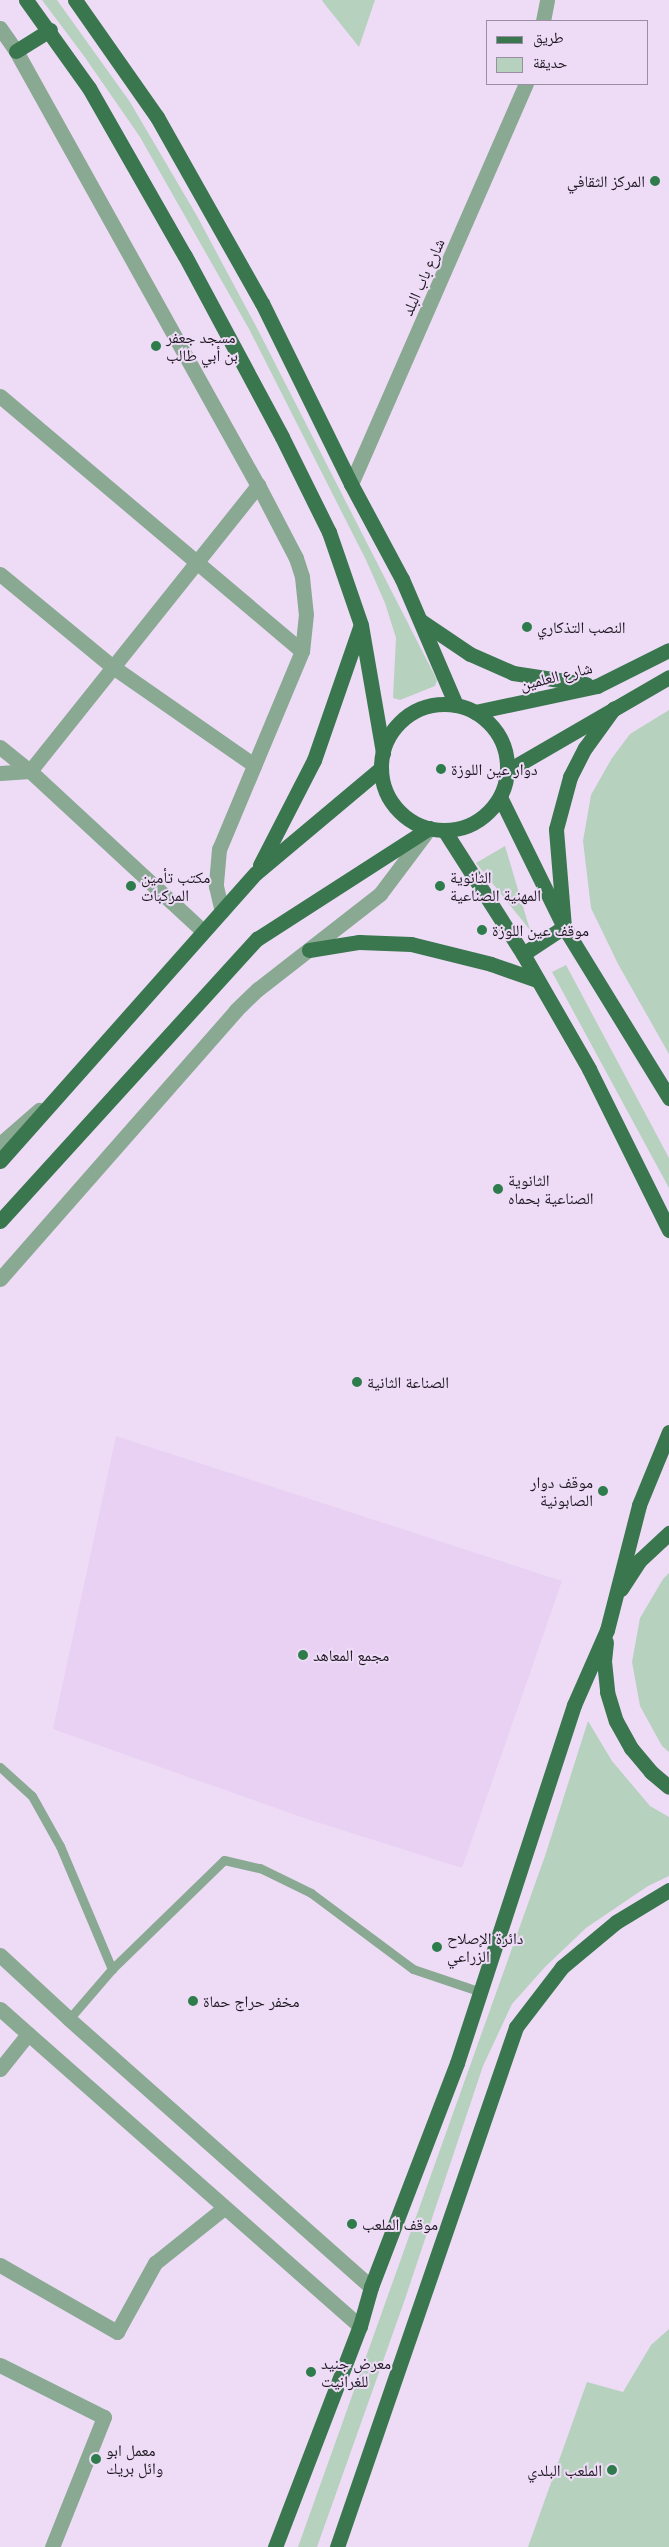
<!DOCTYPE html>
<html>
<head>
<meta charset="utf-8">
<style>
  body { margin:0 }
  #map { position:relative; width:669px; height:2547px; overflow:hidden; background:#eedcf7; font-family:"Playfair Display","Noto Naskh Arabic",serif }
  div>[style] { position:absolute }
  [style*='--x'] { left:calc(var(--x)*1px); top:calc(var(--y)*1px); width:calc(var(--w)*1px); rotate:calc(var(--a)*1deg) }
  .built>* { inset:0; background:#e8d1f3 }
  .green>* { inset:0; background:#b6d1bd }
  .lane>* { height:9px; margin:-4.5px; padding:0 4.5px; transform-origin:4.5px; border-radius:4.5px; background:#8aa992 }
  .street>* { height:15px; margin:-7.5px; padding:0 7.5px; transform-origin:7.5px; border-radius:7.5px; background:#8aa992 }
  .primary>* { height:15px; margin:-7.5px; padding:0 7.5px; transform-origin:7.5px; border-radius:7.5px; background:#3a774f }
  .primary>.ring { margin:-7.5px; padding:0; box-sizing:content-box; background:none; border:15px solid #3a774f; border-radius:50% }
  .dots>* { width:14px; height:14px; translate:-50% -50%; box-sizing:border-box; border:2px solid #eedcf7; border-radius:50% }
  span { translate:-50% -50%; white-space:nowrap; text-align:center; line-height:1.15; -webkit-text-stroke:4px #eedcf7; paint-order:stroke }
  .poi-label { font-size:16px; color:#1f1822 }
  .right { translate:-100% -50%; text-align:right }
  .left { translate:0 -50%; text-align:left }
  .street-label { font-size:16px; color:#1f1822 }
  .legend { position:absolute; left:486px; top:20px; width:162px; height:65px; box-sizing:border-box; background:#eedcf7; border:1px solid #9b8ea2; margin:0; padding:6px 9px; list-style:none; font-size:15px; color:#1f1822 }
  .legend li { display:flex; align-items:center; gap:10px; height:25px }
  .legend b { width:25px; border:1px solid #9b8ea2 }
</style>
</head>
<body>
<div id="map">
  <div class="built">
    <i style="clip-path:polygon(116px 1436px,562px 1581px,462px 1868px,301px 1817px,53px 1729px)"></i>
  </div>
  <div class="green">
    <i style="clip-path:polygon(42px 0,57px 0,130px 102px,197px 216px,258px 330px,437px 680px,435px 686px,400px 700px,393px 698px,396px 638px,385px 603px,366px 560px,249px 329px,140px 137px,84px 56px)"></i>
    <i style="clip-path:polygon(322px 0,375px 0,359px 47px,323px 2px)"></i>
    <i style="clip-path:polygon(669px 710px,669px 1054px,618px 964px,591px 908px,583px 841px,591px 795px,612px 758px,630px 734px)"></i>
    <i style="clip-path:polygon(505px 846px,530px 930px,476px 863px)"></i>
    <i style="clip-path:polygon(566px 965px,669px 1158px,669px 1188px,552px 972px)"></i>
    <i style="clip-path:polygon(669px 1573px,669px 1752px,662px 1746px,640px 1706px,632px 1662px,640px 1618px,663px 1579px)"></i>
    <i style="clip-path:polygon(588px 1721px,612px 1761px,650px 1806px,669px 1817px,669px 1876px,648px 1886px,586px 1928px,545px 1967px,512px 2004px,483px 2066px,404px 2302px,317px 2547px,298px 2547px,545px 1856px)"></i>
    <i style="clip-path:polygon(669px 2329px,669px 2547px,528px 2547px,587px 2382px,623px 2392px,651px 2345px)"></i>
  </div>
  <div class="lane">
    <i style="--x:0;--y:1767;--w:43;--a:42.2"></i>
    <i style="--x:32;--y:1796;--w:57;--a:60.8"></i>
    <i style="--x:60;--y:1846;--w:134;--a:67.1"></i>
    <i style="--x:69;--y:2019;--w:66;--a:-49.3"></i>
    <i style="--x:112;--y:1969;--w:156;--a:-44.2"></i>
    <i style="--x:224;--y:1860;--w:37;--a:13"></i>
    <i style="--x:260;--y:1868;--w:57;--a:26.1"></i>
    <i style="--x:311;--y:1893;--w:127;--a:36.7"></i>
    <i style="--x:413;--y:1969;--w:72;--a:18.7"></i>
  </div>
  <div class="street">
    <i style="--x:543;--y:21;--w:21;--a:-79"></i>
    <i style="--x:0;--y:28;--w:28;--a:55"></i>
    <i style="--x:16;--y:51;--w:497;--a:60.9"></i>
    <i style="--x:258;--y:485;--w:82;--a:62.5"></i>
    <i style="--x:296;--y:558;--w:20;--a:72"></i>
    <i style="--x:302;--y:577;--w:37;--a:84"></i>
    <i style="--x:306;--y:614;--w:37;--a:96"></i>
    <i style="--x:302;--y:651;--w:215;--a:112.7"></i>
    <i style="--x:219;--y:849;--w:37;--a:95"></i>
    <i style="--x:216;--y:886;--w:26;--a:77"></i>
    <i style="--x:0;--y:396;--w:395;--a:40.2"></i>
    <i style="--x:351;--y:484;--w:437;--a:-66.4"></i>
    <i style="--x:0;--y:574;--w:146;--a:39.5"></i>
    <i style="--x:113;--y:667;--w:172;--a:34.8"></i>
    <i style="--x:0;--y:747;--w:38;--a:39"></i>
    <i style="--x:30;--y:771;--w:236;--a:42.8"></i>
    <i style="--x:0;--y:773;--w:30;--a:-4"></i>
    <i style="--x:30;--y:771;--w:366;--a:-51.4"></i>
    <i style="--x:0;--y:1144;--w:52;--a:-41.1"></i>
    <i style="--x:0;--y:1279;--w:358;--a:-48.7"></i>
    <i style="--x:236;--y:1010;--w:30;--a:-44"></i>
    <i style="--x:258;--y:989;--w:155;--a:-37.9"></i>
    <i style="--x:380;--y:894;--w:80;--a:-53.1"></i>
    <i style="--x:0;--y:1955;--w:94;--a:42.8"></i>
    <i style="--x:69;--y:2019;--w:404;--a:41.6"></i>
    <i style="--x:0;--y:2009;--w:480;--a:41.4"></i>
    <i style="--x:0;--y:2069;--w:45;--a:-51.3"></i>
    <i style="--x:0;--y:2265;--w:135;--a:29.8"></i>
    <i style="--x:117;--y:2332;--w:79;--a:-61.2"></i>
    <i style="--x:155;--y:2263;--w:88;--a:-38.6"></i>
    <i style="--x:0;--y:2365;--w:116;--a:26.6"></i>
    <i style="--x:104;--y:2417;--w:140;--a:111.8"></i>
  </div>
  <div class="primary">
    <i style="--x:26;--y:0;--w:108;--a:54.4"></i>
    <i style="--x:89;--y:88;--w:193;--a:60.3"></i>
    <i style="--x:185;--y:256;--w:205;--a:61.8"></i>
    <i style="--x:282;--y:437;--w:106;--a:63.7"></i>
    <i style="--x:329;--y:532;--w:98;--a:71"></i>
    <i style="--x:361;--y:625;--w:130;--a:80.2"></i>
    <i style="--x:75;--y:0;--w:143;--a:55"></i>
    <i style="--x:157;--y:117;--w:214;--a:60.6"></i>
    <i style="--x:262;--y:303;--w:202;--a:63.8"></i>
    <i style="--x:351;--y:484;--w:108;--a:61.8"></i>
    <i style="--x:402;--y:579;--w:137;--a:66.8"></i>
    <i style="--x:16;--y:51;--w:40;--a:-32"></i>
    <i style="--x:421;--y:621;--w:59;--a:34"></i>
    <i style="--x:470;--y:654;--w:47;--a:23.8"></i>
    <i style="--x:513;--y:673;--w:74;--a:8.6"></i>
    <i class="ring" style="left:381px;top:704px;width:111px;height:111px"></i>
    <i style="--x:475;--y:712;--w:125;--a:-12"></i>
    <i style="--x:597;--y:686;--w:80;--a:-26.6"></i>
    <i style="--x:507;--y:771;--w:187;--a:-30.1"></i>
    <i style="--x:500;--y:797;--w:145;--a:63.8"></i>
    <i style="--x:564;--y:927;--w:201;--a:58.4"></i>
    <i style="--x:444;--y:830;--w:147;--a:57.5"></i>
    <i style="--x:523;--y:954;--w:133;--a:60.1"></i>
    <i style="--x:589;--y:1069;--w:180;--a:63.6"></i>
    <i style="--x:260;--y:865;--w:118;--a:-62.8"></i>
    <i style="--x:314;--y:760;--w:141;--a:-70.9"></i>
    <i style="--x:309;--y:950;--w:51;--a:-9.1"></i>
    <i style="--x:359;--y:942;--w:52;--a:2.2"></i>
    <i style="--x:411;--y:944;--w:82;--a:14"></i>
    <i style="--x:491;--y:964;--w:49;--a:19.2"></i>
    <i style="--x:523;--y:954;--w:49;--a:-33.4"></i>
    <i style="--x:564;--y:927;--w:98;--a:-94.7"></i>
    <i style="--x:556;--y:829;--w:54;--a:-74.9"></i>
    <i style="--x:570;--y:777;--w:33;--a:-63"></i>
    <i style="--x:585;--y:748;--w:49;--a:-54.1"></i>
    <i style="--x:0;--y:1161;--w:385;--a:-48.4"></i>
    <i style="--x:256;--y:873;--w:163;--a:-40"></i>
    <i style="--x:0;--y:1221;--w:382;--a:-47.7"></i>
    <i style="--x:257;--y:939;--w:205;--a:-32.8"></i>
    <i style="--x:621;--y:1589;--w:35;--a:-57"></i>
    <i style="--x:640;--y:1560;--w:40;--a:-43"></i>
    <i style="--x:606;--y:1642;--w:19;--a:96"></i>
    <i style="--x:604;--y:1661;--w:31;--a:84"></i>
    <i style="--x:607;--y:1692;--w:30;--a:73"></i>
    <i style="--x:616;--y:1721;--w:31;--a:61"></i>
    <i style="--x:631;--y:1748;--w:31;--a:50"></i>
    <i style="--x:651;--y:1772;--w:23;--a:40"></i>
    <i style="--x:275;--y:2547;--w:237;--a:-69"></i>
    <i style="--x:360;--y:2326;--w:41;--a:-74.2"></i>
    <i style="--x:371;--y:2287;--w:240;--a:-69"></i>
    <i style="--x:457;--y:2063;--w:377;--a:-71.9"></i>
    <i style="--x:574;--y:1705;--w:82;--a:-66.3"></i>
    <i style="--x:607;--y:1630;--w:129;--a:-75.6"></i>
    <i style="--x:639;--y:1505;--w:79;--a:-67.7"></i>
    <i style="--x:337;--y:2547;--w:550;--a:-71"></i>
    <i style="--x:516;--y:2027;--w:76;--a:-52.5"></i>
    <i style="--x:562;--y:1967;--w:70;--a:-39.8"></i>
    <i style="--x:616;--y:1922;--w:62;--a:-31.1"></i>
  </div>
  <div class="dots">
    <i style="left:655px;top:181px;background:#2e7c4b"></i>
    <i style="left:156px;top:346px;background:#2e7c4b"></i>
    <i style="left:527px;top:627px;background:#2e7c4b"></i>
    <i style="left:441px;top:769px;background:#2e7c4b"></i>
    <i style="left:131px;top:886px;background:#2e7c4b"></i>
    <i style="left:440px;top:886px;background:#2e7c4b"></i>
    <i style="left:482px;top:930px;background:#2e7c4b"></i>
    <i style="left:498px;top:1189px;background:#2e7c4b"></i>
    <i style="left:357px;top:1382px;background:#2e7c4b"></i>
    <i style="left:603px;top:1491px;background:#2e7c4b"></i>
    <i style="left:303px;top:1655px;background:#2e7c4b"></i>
    <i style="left:437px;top:1947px;background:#2e7c4b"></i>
    <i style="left:193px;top:2001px;background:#2e7c4b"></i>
    <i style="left:352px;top:2224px;background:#2e7c4b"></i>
    <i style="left:311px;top:2372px;background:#2e7c4b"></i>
    <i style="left:96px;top:2459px;background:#2e7c4b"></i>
    <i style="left:612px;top:2470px;background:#2e7c4b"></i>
  </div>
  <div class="poi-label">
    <span class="right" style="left:645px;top:181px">المركز الثقافي</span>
    <span class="left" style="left:166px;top:346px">مسجد جعفر<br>بن أبي طالب</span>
    <span class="left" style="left:537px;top:627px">النصب التذكاري</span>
    <span class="left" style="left:451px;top:769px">دوار عين اللوزة</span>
    <span class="left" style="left:141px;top:886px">مكتب تأمين<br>المركبات</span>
    <span class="left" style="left:450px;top:886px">الثانوية<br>المهنية الصناعية</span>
    <span class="left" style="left:492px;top:930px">موقف عين اللوزة</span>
    <span class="left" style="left:508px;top:1189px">الثانوية<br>الصناعية بحماه</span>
    <span class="left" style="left:367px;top:1382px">الصناعة الثانية</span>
    <span class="right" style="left:593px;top:1491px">موقف دوار<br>الصابونية</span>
    <span class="left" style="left:313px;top:1655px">مجمع المعاهد</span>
    <span class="left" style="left:447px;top:1947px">دائرة الإصلاح<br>الزراعي</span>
    <span class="left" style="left:203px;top:2001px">مخفر حراج حماة</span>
    <span class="left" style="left:362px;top:2224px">موقف الملعب</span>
    <span class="left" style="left:321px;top:2372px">معرض جنيد<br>للغرانيت</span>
    <span class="left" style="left:106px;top:2459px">معمل ابو<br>وائل بريك</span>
    <span class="right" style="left:602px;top:2470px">الملعب البلدي</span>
  </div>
  <div class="street-label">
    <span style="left:423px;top:277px;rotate:-66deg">شارع باب البلد</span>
    <span style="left:556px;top:676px;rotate:-14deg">شارع العلمين</span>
  </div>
  <ul class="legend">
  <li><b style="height:6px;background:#3a774f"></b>طريق</li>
  <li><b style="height:14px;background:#b6d1bd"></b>حديقة</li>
  </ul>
</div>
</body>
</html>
